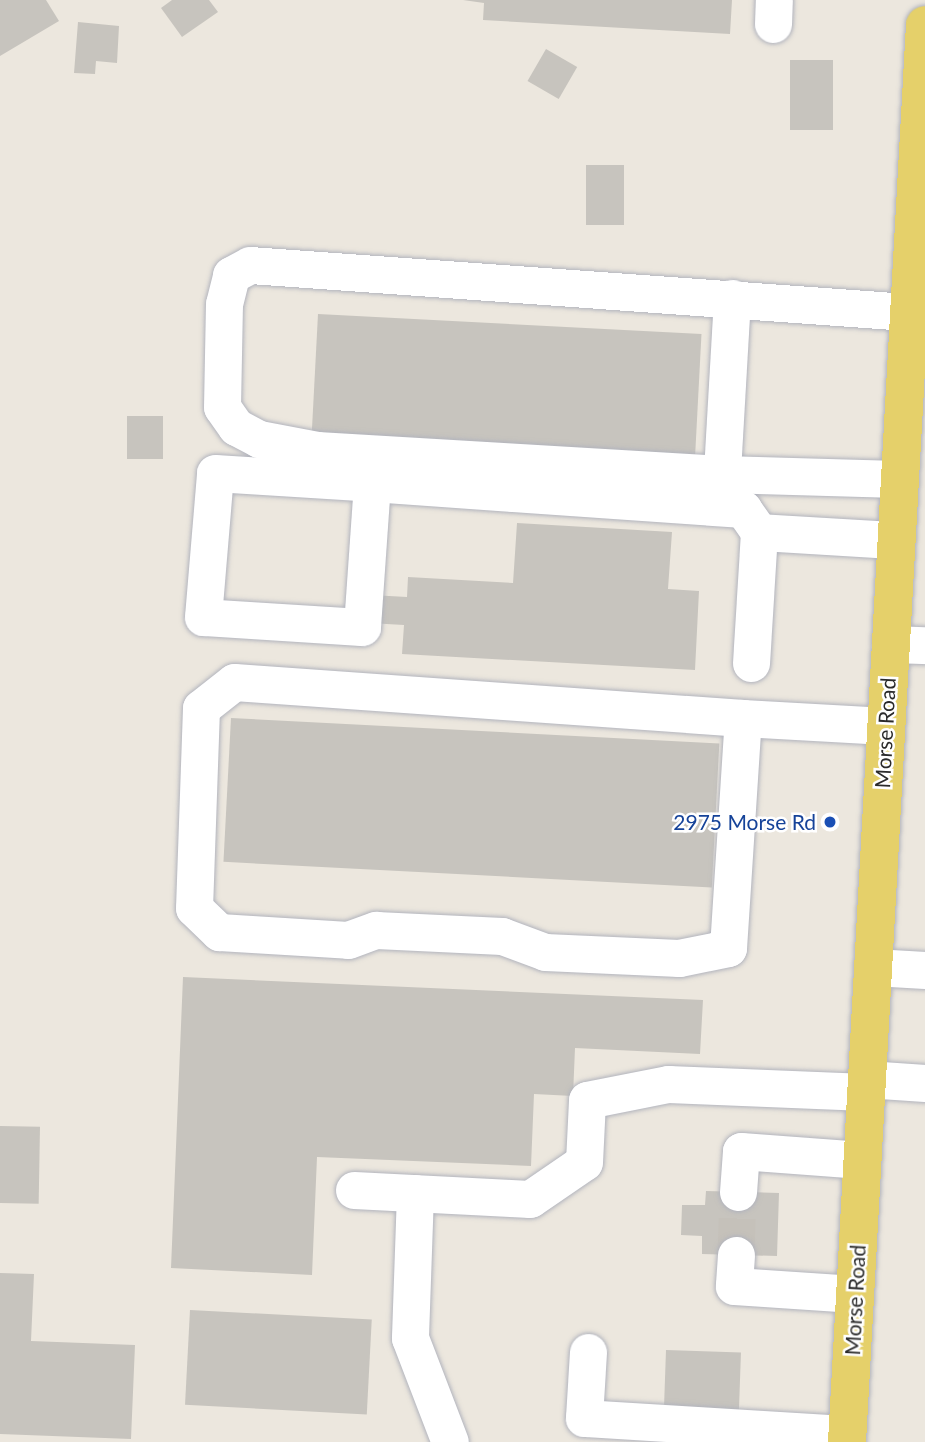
<!DOCTYPE html>
<html>
<head>
<meta charset="utf-8">
<style>
  body { margin:0 }
  #map { position:relative; width:925px; height:1442px; overflow:hidden; background:#ece7de; font-family:Lato,sans-serif }
  div>[style] { position:absolute }
  [style*='--x'] { left:calc(var(--x)*1px); top:calc(var(--y)*1px); width:calc(var(--w)*1px); rotate:calc(var(--a)*1deg) }
  .building>* { inset:0; background:#c7c4be; transform-origin:0 0 }
  .minor-tunnel>* { height:37px; margin-top:-18.5px; transform-origin:0; background:repeating-linear-gradient(90deg,#c5c1ba 0 37px,transparent 0 55px) }
  .roads { filter:drop-shadow(0 0 2px #b2b4bd) drop-shadow(0 0 2px #b2b4bd) }
  .minor>* { height:37px; margin:-18.5px; padding:0 18.5px; transform-origin:18.5px; border-radius:18.5px; background:#fff }
  .major>* { height:38px; margin:-19px; padding:0 19px; transform-origin:19px; border-radius:19px; background:#e5d06a }
  .dots>* { width:19px; height:19px; translate:-50% -50%; box-sizing:border-box; border:4px solid #fff; border-radius:50% }
  span { translate:-50% -50%; white-space:nowrap; text-align:center; line-height:1.15; -webkit-text-stroke:5px #fff; paint-order:stroke }
  .street-label { font-size:21px; color:#2b2b2b }
  .transit-label { font-size:21px; color:#164399 }
  .right { translate:-100% -50%; text-align:right }
</style>
</head>
<body>
<div id="map">
  <div class="building">
    <i style="clip-path:polygon(0 0,46px 0,59px 21px,0 56px)"></i>
    <i style="clip-path:polygon(172px 0,209px 0,218px 12px,182px 37px,161px 8px)"></i>
    <i style="clip-path:polygon(463px 0,732px 0,730px 34px,483px 20px,484px 3px)"></i>
    <i style="clip-path:polygon(78px 22px,119px 26px,117px 63px,96px 61px,95px 74px,74px 73px)"></i>
    <i style="left:546px;top:49px;width:36px;height:37px;rotate:30deg"></i>
    <i style="left:790px;top:60px;width:43px;height:70px"></i>
    <i style="left:586px;top:165px;width:38px;height:60px"></i>
    <i style="left:318px;top:314px;width:384px;height:123px;rotate:3deg"></i>
    <i style="left:127px;top:416px;width:36px;height:43px"></i>
    <i style="clip-path:polygon(517px 523px,672px 532px,668px 589px,699px 591px,695px 670px,402px 654px,404px 625px,369px 623px,371px 595px,407px 597px,408px 577px,513px 583px)"></i>
    <i style="left:231px;top:718px;width:489px;height:144px;rotate:3deg"></i>
    <i style="clip-path:polygon(183px 977px,703px 1000px,700px 1054px,575px 1048px,573px 1096px,534px 1094px,531px 1166px,317px 1157px,312px 1275px,171px 1268px)"></i>
    <i style="left:0;top:1126px;width:40px;height:77px;rotate:1deg"></i>
    <i style="clip-path:polygon(706px 1191px,779px 1193px,777px 1256px,702px 1254px,702px 1236px,681px 1235px,682px 1205px,705px 1205px)"></i>
    <i style="clip-path:polygon(0 1273px,34px 1274px,31px 1341px,135px 1345px,131px 1439px,0 1434px)"></i>
    <i style="left:190px;top:1310px;width:182px;height:95px;rotate:3deg"></i>
    <i style="left:666px;top:1350px;width:75px;height:64px;rotate:2deg"></i>
  </div>
  <div class="minor-tunnel">
    <i style="--x:736;--y:1255;--w:63;--a:-88.2"></i>
  </div>
  <div class="roads">
    <div class="minor">
      <i style="--x:773;--y:24;--w:24;--a:-88"></i>
      <i style="--x:732;--y:298;--w:176;--a:93.3"></i>
      <i style="--x:722;--y:474;--w:176;--a:1.6"></i>
      <i style="--x:722;--y:474;--w:406;--a:-176.6"></i>
      <i style="--x:317;--y:450;--w:59;--a:-169.3"></i>
      <i style="--x:259;--y:439;--w:26;--a:-152"></i>
      <i style="--x:236;--y:427;--w:24;--a:-125"></i>
      <i style="--x:222;--y:407;--w:103;--a:-88.9"></i>
      <i style="--x:224;--y:304;--w:30;--a:-76"></i>
      <i style="--x:231;--y:275;--w:21;--a:-28"></i>
      <i style="--x:250;--y:265;--w:660;--a:4.09"></i>
      <i style="--x:372;--y:483;--w:144;--a:94"></i>
      <i style="--x:362;--y:627;--w:159;--a:-176.4"></i>
      <i style="--x:203;--y:617;--w:144;--a:-85.2"></i>
      <i style="--x:215;--y:473;--w:157;--a:3.6"></i>
      <i style="--x:372;--y:483;--w:141;--a:4.1"></i>
      <i style="--x:513;--y:493;--w:231;--a:4"></i>
      <i style="--x:743;--y:509;--w:28;--a:55"></i>
      <i style="--x:890;--y:644;--w:35;--a:2"></i>
      <i style="--x:751;--y:663;--w:131;--a:-86.5"></i>
      <i style="--x:759;--y:532;--w:136;--a:3.4"></i>
      <i style="--x:743;--y:718;--w:510;--a:-175.95"></i>
      <i style="--x:234;--y:682;--w:42;--a:141.8"></i>
      <i style="--x:201;--y:708;--w:200;--a:92"></i>
      <i style="--x:194;--y:908;--w:35;--a:44"></i>
      <i style="--x:219;--y:932;--w:129;--a:3.5"></i>
      <i style="--x:348;--y:940;--w:30;--a:-20"></i>
      <i style="--x:376;--y:930;--w:126;--a:2.7"></i>
      <i style="--x:502;--y:936;--w:46;--a:20.4"></i>
      <i style="--x:545;--y:952;--w:134;--a:2.6"></i>
      <i style="--x:679;--y:958;--w:50;--a:-11.5"></i>
      <i style="--x:728;--y:948;--w:230;--a:-86.3"></i>
      <i style="--x:743;--y:718;--w:142;--a:3.2"></i>
      <i style="--x:873;--y:967;--w:52;--a:3.3"></i>
      <i style="--x:866;--y:1079;--w:59;--a:3.9"></i>
      <i style="--x:354;--y:1190;--w:176;--a:2.9"></i>
      <i style="--x:530;--y:1199;--w:65;--a:-34.4"></i>
      <i style="--x:584;--y:1162;--w:62;--a:-87.2"></i>
      <i style="--x:587;--y:1100;--w:83;--a:-11.2"></i>
      <i style="--x:668;--y:1084;--w:198;--a:2.3"></i>
      <i style="--x:738;--y:1192;--w:41;--a:-85.8"></i>
      <i style="--x:741;--y:1151;--w:121;--a:4.3"></i>
      <i style="--x:415;--y:1193;--w:145;--a:92"></i>
      <i style="--x:410;--y:1338;--w:111;--a:69"></i>
      <i style="--x:736;--y:1255;--w:31;--a:94"></i>
      <i style="--x:734;--y:1286;--w:121;--a:3.8"></i>
      <i style="--x:588;--y:1352;--w:66;--a:93.5"></i>
      <i style="--x:584;--y:1418;--w:263;--a:3.5"></i>
    </div>
    <div class="major">
      <i style="--x:847;--y:1442;--w:1419;--a:-86.85"></i>
    </div>
  </div>
  <div class="dots">
    <i style="left:830px;top:822px;background:#1a4fb4"></i>
  </div>
  <div class="street-label">
    <span style="left:885px;top:733px;rotate:-87deg">Morse Road</span>
    <span style="left:855px;top:1300px;rotate:-87deg">Morse Road</span>
  </div>
  <div class="transit-label">
    <span class="right" style="left:816px;top:822px">2975 Morse Rd</span>
  </div>
</div>
</body>
</html>
